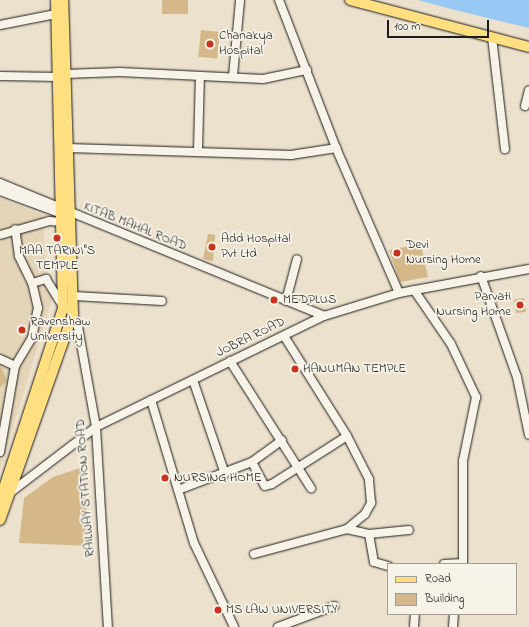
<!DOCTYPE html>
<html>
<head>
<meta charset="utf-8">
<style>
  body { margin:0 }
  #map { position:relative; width:529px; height:627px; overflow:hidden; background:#ece1cc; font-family:"Indie Flower",sans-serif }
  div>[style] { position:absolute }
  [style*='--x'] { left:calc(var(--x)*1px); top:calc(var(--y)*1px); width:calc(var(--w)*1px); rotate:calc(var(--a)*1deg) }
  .built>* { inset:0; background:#e5d5b8 }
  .water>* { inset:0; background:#97c9f4 }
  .building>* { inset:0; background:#d4b889; transform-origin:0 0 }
  .roads { filter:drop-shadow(0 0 1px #1c1c1c) drop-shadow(0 0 1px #1c1c1c) }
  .minor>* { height:8px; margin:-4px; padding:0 4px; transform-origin:4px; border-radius:4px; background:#f7f3e8 }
  .major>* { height:10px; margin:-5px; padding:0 5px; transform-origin:5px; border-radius:5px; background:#ffdf80 }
  .dots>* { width:11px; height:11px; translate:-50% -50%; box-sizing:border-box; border:2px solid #f7f3e8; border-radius:50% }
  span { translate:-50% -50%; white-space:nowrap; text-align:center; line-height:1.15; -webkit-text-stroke:3.5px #f7f3e8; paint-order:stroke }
  .poi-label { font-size:13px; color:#1c1c1c }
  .left { translate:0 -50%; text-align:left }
  .right { translate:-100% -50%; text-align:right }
  .street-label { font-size:13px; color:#1c1c1c }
  .legend { position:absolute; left:387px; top:563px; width:130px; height:52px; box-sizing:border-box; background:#f7f3e8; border:1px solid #9f9d96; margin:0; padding:5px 7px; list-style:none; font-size:12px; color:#1c1c1c }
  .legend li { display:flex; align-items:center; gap:8px; height:20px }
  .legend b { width:20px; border:1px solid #9f9d96 }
  .scale { position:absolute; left:387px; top:20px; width:102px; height:18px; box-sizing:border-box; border:2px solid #1c1c1c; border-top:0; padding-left:5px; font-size:12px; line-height:14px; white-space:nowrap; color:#1c1c1c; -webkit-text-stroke:3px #f7f3e8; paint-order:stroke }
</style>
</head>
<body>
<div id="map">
  <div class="built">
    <i style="clip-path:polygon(0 198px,43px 215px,47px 287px,55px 290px,0 469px)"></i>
  </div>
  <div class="water">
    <i style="clip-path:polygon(418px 0,529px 0,529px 28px,455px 10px)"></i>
  </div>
  <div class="building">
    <i style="left:162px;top:0;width:26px;height:14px"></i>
    <i style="left:201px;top:30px;width:19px;height:27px;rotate:6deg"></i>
    <i style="clip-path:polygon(208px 234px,215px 235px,213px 261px,203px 259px)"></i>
    <i style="clip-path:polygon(421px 244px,428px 277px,400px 282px,389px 250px)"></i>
    <i style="left:524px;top:298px;width:14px;height:10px;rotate:82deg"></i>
    <i style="clip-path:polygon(0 365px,7px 381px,0 387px)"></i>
    <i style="clip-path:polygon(83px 467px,90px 546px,19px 543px,24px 498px,53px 477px)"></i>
  </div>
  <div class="roads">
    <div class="minor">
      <i style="--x:279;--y:0;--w:159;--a:68.9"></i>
      <i style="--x:336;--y:148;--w:158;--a:66.5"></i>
      <i style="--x:0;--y:25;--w:57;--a:-11.1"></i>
      <i style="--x:492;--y:37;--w:113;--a:83.4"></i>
      <i style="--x:65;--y:74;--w:55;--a:-2.1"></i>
      <i style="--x:120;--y:72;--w:143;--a:2.8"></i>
      <i style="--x:263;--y:79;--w:45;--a:-11.6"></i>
      <i style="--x:0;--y:76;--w:58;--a:1"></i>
      <i style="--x:233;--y:76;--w:76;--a:-84.7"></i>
      <i style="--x:525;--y:106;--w:16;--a:-76"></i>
      <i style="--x:68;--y:148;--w:223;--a:1.8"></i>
      <i style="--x:291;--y:155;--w:46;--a:-8.8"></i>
      <i style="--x:198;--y:150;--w:74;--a:-88.5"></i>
      <i style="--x:0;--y:183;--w:350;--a:22.3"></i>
      <i style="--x:0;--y:191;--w:69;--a:20.3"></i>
      <i style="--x:0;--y:235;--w:51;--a:-15.9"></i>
      <i style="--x:49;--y:221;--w:13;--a:4"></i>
      <i style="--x:481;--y:276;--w:107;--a:70.4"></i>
      <i style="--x:517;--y:377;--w:59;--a:78.3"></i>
      <i style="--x:32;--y:283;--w:15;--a:-16"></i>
      <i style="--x:46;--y:279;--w:31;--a:58"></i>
      <i style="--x:414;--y:290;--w:65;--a:55.6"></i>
      <i style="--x:451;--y:344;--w:59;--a:64.7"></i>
      <i style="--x:476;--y:397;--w:65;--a:101.5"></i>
      <i style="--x:463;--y:461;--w:103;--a:90"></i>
      <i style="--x:74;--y:296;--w:88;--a:3.3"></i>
      <i style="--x:286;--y:301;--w:43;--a:-75.3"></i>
      <i style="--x:71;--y:312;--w:17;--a:65"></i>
      <i style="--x:78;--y:327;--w:102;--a:79.8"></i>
      <i style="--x:96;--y:427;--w:200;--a:86.6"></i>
      <i style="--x:0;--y:359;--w:17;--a:25"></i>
      <i style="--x:230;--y:361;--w:151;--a:57.5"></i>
      <i style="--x:193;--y:380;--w:99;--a:71.2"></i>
      <i style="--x:151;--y:400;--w:149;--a:73.3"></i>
      <i style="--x:194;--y:543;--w:93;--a:64.5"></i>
      <i style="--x:0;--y:452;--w:87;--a:-80.1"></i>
      <i style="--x:15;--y:366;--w:33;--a:-59"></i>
      <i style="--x:32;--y:338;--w:31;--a:-79"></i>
      <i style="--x:38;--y:308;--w:26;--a:-103"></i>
      <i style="--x:32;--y:283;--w:30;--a:-116"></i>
      <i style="--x:19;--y:256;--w:27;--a:-98"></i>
      <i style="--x:252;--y:462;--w:27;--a:62"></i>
      <i style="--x:265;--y:486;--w:7;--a:-16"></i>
      <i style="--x:272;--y:484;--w:89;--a:-32.6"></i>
      <i style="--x:178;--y:490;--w:79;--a:-20.7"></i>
      <i style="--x:252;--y:462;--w:37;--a:-36"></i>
      <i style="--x:11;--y:492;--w:107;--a:-37.4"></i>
      <i style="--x:96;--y:427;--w:254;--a:-26"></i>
      <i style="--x:324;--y:316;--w:78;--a:-17"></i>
      <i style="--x:399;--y:293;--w:132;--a:-10.5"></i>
      <i style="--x:347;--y:529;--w:23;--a:13"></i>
      <i style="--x:369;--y:534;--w:40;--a:-5.7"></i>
      <i style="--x:369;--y:534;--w:28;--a:80"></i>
      <i style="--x:374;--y:562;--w:15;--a:16"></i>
      <i style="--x:254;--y:554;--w:96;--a:-15"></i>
      <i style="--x:347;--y:529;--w:23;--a:-40"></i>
      <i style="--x:365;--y:514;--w:13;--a:-61"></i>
      <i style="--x:371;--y:503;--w:24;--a:-95"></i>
      <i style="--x:369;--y:479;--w:48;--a:-117.1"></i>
      <i style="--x:347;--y:436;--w:118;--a:-122.2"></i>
      <i style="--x:444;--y:564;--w:19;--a:-3"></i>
      <i style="--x:278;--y:627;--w:60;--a:-20.6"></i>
      <i style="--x:414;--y:627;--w:13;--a:-86"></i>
      <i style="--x:453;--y:627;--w:13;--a:-86"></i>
    </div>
    <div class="major">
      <i style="--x:350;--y:0;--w:185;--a:14.7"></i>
      <i style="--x:0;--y:500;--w:202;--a:-71.8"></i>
      <i style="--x:63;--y:308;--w:308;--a:-91.3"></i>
      <i style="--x:0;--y:520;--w:219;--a:-70.5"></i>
      <i style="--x:73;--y:314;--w:314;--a:-91.8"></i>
    </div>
  </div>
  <div class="dots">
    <i style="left:210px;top:44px;background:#c8321e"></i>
    <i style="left:57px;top:238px;background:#c8321e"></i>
    <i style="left:212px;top:247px;background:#c8321e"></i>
    <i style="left:397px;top:253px;background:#c8321e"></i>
    <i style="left:274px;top:300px;background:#c8321e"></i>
    <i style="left:520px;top:305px;background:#c8321e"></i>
    <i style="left:22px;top:330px;background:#c8321e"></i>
    <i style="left:295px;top:369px;background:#c8321e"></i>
    <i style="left:165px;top:478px;background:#c8321e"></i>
    <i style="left:218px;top:610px;background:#c8321e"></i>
  </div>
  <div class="poi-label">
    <span class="left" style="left:219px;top:44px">Chanakya<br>Hospital</span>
    <span class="left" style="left:221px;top:247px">Add Hospital<br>Pvt Ltd</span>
    <span class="left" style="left:406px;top:253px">Devi<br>Nursing Home</span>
    <span style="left:57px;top:259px">MAA TARINI"S<br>TEMPLE</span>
    <span class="right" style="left:511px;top:305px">Parvati<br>Nursing Home</span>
    <span class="left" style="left:283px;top:300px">MEDPLUS</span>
    <span class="left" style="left:30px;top:330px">Ravenshaw<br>University</span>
    <span class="left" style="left:303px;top:369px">HANUMAN TEMPLE</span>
    <span class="left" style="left:174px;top:478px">NURSING HOME</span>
    <span class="left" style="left:226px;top:610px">MS LAW UNIVERSITY</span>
  </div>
  <div class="street-label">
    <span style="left:135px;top:227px;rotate:22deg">KITAB MAHAL ROAD</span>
    <span style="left:251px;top:338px;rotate:-26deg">JOBRA ROAD</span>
    <span style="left:86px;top:488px;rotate:-94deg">RAILWAY STATION ROAD</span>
  </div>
  <ul class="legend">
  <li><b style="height:5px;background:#ffdf80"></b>Road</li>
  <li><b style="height:11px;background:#d4b889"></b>Building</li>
  </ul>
  <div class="scale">100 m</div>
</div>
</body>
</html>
